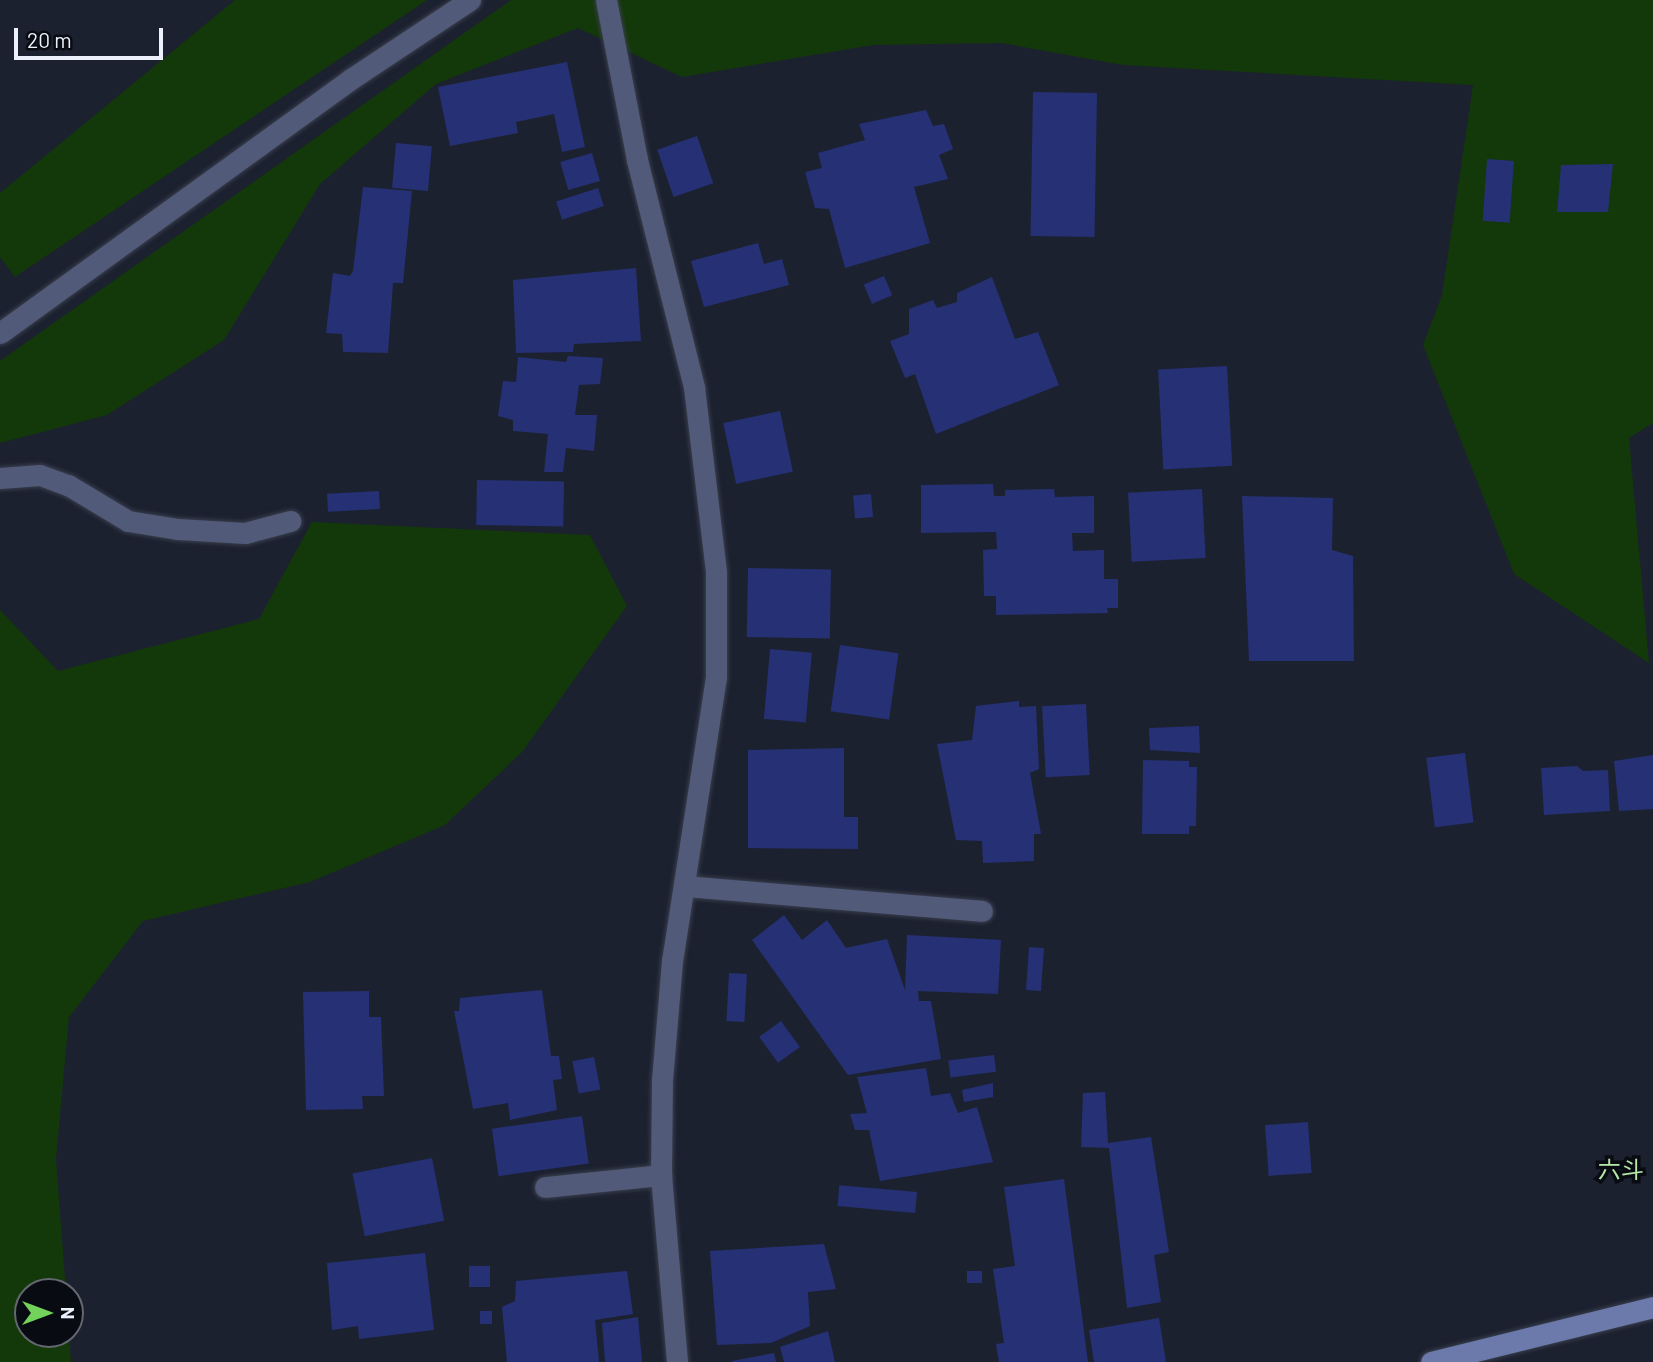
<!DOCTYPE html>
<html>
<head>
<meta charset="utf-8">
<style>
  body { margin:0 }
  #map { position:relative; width:1653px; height:1362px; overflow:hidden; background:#1c2130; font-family:Barlow,"Noto Sans JP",sans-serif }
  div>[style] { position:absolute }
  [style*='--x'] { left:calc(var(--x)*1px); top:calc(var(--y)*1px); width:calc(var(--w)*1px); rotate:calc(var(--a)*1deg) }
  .green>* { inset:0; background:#133809 }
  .building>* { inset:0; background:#253174; transform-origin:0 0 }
  .roads { filter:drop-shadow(0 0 2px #393e4c) drop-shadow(0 0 2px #393e4c) }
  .lane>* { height:21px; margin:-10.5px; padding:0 10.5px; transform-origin:10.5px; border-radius:10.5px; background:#515a79 }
  .street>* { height:21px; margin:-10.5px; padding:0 10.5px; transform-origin:10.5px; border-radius:10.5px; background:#515a79 }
  .secondary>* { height:21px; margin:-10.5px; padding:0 10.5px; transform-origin:10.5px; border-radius:10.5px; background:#6b79ab }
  span { translate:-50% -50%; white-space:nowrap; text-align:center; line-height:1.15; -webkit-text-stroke:7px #090b12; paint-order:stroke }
  .quarter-label { font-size:23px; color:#b5e8a9 }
  .north { position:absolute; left:14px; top:1278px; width:70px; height:70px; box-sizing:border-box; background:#090b12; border:2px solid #64676f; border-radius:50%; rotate:90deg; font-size:19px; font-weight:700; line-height:28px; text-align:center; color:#ecf0fb }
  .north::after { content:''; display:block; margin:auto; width:24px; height:32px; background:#73d25c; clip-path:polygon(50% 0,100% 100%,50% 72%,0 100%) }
  .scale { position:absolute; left:14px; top:28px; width:149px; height:32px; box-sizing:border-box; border:4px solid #ecf0fb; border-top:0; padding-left:9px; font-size:21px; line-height:24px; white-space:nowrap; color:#ecf0fb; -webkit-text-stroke:5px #090b12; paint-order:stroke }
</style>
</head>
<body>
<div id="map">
  <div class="green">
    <i style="clip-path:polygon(235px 0,427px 0,15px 277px,0 257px,0 193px)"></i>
    <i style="clip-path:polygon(511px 0,1653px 0,1653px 423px,1629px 438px,1649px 663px,1514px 574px,1423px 345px,1442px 295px,1473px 85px,1123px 65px,1001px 43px,873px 45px,682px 77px,578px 28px,436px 84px,320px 184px,224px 340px,107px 415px,0 443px,0 361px)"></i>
    <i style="clip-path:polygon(312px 522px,590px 535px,627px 606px,522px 752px,445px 825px,310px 882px,143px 921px,69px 1017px,56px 1159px,66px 1292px,28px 1292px,28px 1334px,69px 1334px,71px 1362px,0 1362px,0 610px,58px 671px,259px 619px)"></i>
  </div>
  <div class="building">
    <i style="clip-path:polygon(567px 62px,585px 147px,562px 152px,554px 114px,516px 122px,518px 133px,450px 146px,438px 87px)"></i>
    <i style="left:1033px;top:92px;width:64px;height:144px;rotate:1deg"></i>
    <i style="clip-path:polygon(926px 110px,933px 126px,944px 124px,953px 149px,939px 155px,948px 179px,914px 187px,930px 243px,845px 268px,829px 209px,815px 208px,805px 172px,822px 168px,818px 153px,865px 140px,859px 124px)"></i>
    <i style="left:697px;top:136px;width:50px;height:42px;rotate:71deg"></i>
    <i style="left:396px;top:143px;width:36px;height:45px;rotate:5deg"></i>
    <i style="left:592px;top:153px;width:29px;height:33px;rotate:74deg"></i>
    <i style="left:1487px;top:159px;width:27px;height:62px;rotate:4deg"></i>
    <i style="clip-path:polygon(1613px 164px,1608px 212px,1557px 212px,1561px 165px)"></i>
    <i style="clip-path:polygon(363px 187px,412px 191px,403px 283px,393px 283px,388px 353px,343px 352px,342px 334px,326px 333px,333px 273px,350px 276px,353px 271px)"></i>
    <i style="left:598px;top:188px;width:19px;height:44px;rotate:72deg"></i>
    <i style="clip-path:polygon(758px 243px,764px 264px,782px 259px,789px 285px,704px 307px,691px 261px)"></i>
    <i style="clip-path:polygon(636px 268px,641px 341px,574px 344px,573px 352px,516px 353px,513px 280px)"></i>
    <i style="left:884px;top:276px;width:21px;height:22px;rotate:67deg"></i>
    <i style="clip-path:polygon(992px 277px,1015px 339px,1038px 332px,1059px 385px,936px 434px,915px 374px,905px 378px,890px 341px,909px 334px,909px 309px,933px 300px,937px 308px,957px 302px,957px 293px)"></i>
    <i style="clip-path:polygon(568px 356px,603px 358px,600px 384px,579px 385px,575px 415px,597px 415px,594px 451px,566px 448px,563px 472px,544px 472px,548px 434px,513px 431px,513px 420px,498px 416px,503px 381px,516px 382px,518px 357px,566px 362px)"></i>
    <i style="left:1227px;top:366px;width:100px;height:69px;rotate:87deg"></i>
    <i style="left:780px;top:411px;width:62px;height:58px;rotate:78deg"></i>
    <i style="left:477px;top:480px;width:87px;height:45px;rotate:1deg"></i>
    <i style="clip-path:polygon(993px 484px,994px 496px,1005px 496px,1005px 490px,1054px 489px,1055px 497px,1094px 496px,1094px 533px,1072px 533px,1073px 551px,1104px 550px,1104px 579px,1118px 579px,1118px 608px,1107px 608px,1108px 613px,996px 615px,996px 596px,984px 596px,983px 550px,997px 549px,996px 532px,921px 533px,921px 485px)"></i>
    <i style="left:1202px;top:489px;width:69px;height:74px;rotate:87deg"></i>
    <i style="left:379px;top:491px;width:18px;height:52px;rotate:87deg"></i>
    <i style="left:871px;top:494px;width:23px;height:18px;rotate:85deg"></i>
    <i style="clip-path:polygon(1242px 496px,1333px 498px,1332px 550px,1353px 556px,1354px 661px,1249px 661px)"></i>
    <i style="left:748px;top:568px;width:83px;height:69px;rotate:1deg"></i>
    <i style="left:840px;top:645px;width:59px;height:67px;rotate:8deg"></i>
    <i style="left:770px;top:649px;width:42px;height:70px;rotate:5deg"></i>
    <i style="clip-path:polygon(1019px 701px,1019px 707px,1036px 706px,1039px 769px,1030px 773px,1041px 834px,1034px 834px,1034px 861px,983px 863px,982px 841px,956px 840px,937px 744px,972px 740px,976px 706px)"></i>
    <i style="left:1086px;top:704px;width:71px;height:44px;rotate:87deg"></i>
    <i style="clip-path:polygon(1199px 726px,1200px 753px,1150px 750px,1149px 728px)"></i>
    <i style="clip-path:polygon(844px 748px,844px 817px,858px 817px,858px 849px,748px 848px,748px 750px)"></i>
    <i style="left:1465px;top:753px;width:70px;height:39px;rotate:83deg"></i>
    <i style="clip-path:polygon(1653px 755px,1653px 809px,1619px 811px,1614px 761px)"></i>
    <i style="clip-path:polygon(1143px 760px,1189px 761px,1189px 767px,1197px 767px,1196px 826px,1189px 826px,1189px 834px,1142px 834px)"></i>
    <i style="clip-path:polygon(1577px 766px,1583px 771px,1608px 770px,1610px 811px,1544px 815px,1541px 768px)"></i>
    <i style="clip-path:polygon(784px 915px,802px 940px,827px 920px,846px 948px,887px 939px,905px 990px,907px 935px,1001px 940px,998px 994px,918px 991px,919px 1001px,931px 1001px,941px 1059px,848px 1075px,752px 940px)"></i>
    <i style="left:1029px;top:947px;width:15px;height:43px;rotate:4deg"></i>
    <i style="left:729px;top:973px;width:18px;height:48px;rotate:3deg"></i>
    <i style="clip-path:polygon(542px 990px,551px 1056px,559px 1056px,562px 1079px,553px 1080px,557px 1110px,510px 1120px,508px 1103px,473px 1109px,454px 1011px,459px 1011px,460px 998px)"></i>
    <i style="clip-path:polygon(369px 991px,369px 1017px,381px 1017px,384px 1096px,362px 1096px,363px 1109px,306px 1110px,303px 992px)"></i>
    <i style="left:781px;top:1021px;width:32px;height:27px;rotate:54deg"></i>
    <i style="left:994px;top:1055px;width:17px;height:46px;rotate:83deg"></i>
    <i style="left:594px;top:1057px;width:33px;height:22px;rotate:79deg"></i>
    <i style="clip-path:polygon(926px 1068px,931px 1096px,950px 1093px,958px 1113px,977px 1107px,993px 1162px,880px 1181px,869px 1130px,855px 1130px,850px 1114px,867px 1113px,857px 1077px)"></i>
    <i style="clip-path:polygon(993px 1083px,993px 1097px,964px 1102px,962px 1090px)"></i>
    <i style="clip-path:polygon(1105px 1092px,1108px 1143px,1151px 1137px,1169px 1252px,1154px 1255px,1161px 1302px,1127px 1308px,1109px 1148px,1081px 1147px,1083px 1093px)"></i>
    <i style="left:582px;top:1116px;width:48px;height:91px;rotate:82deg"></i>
    <i style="left:1308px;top:1122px;width:51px;height:43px;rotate:86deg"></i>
    <i style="left:432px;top:1158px;width:64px;height:81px;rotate:79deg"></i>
    <i style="clip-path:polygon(1064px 1179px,1088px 1362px,999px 1362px,996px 1344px,1004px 1343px,993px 1269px,1015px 1266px,1004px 1187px)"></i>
    <i style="left:917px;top:1192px;width:21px;height:78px;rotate:95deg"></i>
    <i style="clip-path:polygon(824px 1244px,836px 1289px,808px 1292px,810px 1326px,771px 1343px,717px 1345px,710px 1251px)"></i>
    <i style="clip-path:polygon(425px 1253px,434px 1330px,359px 1339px,358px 1326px,332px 1330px,327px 1263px)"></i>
    <i style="left:490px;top:1266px;width:21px;height:21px;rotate:90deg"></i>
    <i style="clip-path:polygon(627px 1271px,633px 1314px,595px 1320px,599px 1362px,507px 1362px,502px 1307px,515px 1301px,516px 1281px)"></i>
    <i style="left:967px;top:1271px;width:15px;height:12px"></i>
    <i style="left:492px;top:1311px;width:13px;height:12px;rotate:90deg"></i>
    <i style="clip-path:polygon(638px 1317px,642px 1362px,605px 1362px,602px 1323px)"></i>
    <i style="clip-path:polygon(1159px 1318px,1166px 1362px,1094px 1362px,1089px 1330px)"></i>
    <i style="clip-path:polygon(828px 1331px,835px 1362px,784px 1362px,780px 1347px)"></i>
    <i style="clip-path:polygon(774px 1353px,776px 1362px,732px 1362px,732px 1361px)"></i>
  </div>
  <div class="roads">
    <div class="lane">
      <i style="--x:685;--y:886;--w:298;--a:4.8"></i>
    </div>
    <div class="street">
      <i style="--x:606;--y:0;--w:163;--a:79"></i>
      <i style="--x:637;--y:160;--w:234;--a:75.9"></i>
      <i style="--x:694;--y:387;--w:186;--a:83.2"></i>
      <i style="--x:716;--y:572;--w:105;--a:90"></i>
      <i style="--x:716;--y:677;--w:287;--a:98.8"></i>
      <i style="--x:672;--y:961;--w:118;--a:94.8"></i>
      <i style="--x:662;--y:1079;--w:96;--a:90.6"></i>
      <i style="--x:661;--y:1175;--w:188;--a:85.1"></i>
      <i style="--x:0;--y:333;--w:433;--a:-35.9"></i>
      <i style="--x:351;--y:79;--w:143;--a:-33.6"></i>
      <i style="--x:0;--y:478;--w:40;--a:-4.3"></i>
      <i style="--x:40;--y:475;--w:30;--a:20"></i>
      <i style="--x:68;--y:485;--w:70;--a:31"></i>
      <i style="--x:128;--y:521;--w:51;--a:9.1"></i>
      <i style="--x:178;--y:529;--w:67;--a:3.4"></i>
      <i style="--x:245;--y:533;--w:47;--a:-14.9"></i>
      <i style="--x:545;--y:1187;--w:117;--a:-5.9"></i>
    </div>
    <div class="secondary">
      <i style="--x:1431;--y:1362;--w:229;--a:-13.9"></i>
    </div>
  </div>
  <div class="quarter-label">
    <span style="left:1621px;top:1169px">六斗</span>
  </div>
  <div class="north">N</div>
  <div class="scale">20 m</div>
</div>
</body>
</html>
